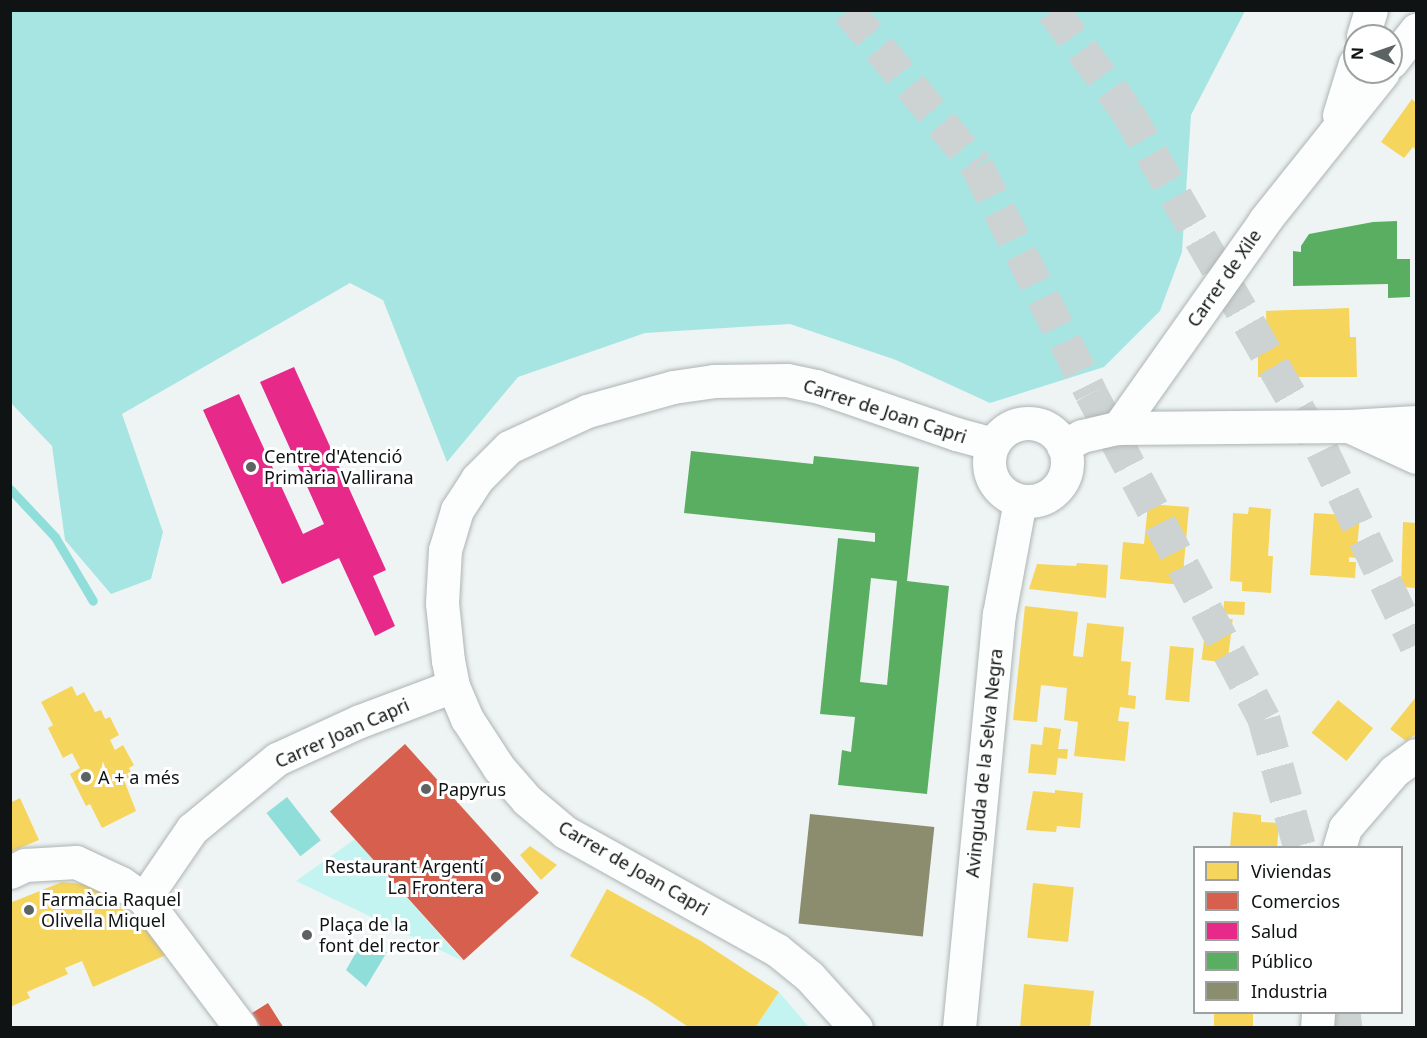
<!DOCTYPE html>
<html>
<head>
<meta charset="utf-8">
<style>
  body { margin:0 }
  #map { position:relative; width:1427px; height:1038px; overflow:hidden; background:#eef4f4; font-family:"Noto Sans",sans-serif }
  div>[style] { position:absolute }
  [style*='--x'] { left:calc(var(--x)*1px); top:calc(var(--y)*1px); width:calc(var(--w)*1px); rotate:calc(var(--a)*1deg) }
  .green>* { inset:0; background:#c3f4f1 }
  .forest>* { inset:0; background:#a6e5e2 }
  .water>* { inset:0; background:#8fded9; transform-origin:0 0 }
  .homes>* { inset:0; background:#f6d55c; transform-origin:0 0 }
  .shops>* { inset:0; background:#d6604d; transform-origin:0 0 }
  .health>* { inset:0; background:#e7298a }
  .public>* { inset:0; background:#5aae61 }
  .industry>* { inset:0; background:#8c8c6e; transform-origin:0 0 }
  .stream>* { height:9px; margin:-4.5px; padding:0 4.5px; transform-origin:4.5px; border-radius:4.5px; background:#8fded9 }
  .motorway-tunnel>* { height:33px; margin-top:-16.5px; transform-origin:0; background:repeating-linear-gradient(90deg,#cdd2d2 0 33px,transparent 0 49px) }
  .roads { filter:drop-shadow(0 0 2px #aeb3b3) drop-shadow(0 0 2px #aeb3b3) }
  .minor>* { height:33px; margin:-16.5px; padding:0 16.5px; transform-origin:16.5px; border-radius:16.5px; background:#fcfdfd }
  .minor>.ring { margin:-16.5px; padding:0; box-sizing:content-box; background:none; border:33px solid #fcfdfd; border-radius:50% }
  .dots>* { width:16px; height:16px; translate:-50% -50%; box-sizing:border-box; border:3px solid #fff; border-radius:50% }
  span { translate:-50% -50%; white-space:nowrap; text-align:center; line-height:1.15; -webkit-text-stroke:6px #fff; paint-order:stroke }
  .street-label { font-size:18px; color:#0f1313 }
  .poi-label { font-size:18px; color:#0f1313 }
  .left { translate:0 -50%; text-align:left }
  .right { translate:-100% -50%; text-align:right }
  .frame { position:absolute; inset:0; border:12px solid #0f1313; pointer-events:none }
  .legend { position:absolute; left:1193px; top:846px; width:210px; height:168px; box-sizing:border-box; background:#fff; border:2px solid #9fa1a1; margin:0; padding:8px 10px; list-style:none; font-size:18px; color:#0f1313 }
  .legend li { display:flex; align-items:center; gap:12px; height:30px }
  .legend b { width:30px; border:2px solid #9fa1a1 }
  .north { position:absolute; left:1343px; top:24px; width:60px; height:60px; box-sizing:border-box; background:#fff; border:2px solid #9fa1a1; border-radius:50%; rotate:272deg; font-size:16px; font-weight:700; line-height:24px; text-align:center; color:#0f1313 }
  .north::after { content:''; display:block; margin:auto; width:21px; height:27px; background:#5d6262; clip-path:polygon(50% 0,100% 100%,50% 72%,0 100%) }
</style>
</head>
<body>
<div id="map">
  <div class="green">
    <i style="clip-path:polygon(355px 839px,463px 961px,296px 881px)"></i>
    <i style="clip-path:polygon(779px 992px,809px 1027px,755px 1028px)"></i>
  </div>
  <div class="forest">
    <i style="clip-path:polygon(11px 10px,1245px 10px,1245px 11px,1191px 115px,1182px 252px,1160px 311px,1104px 367px,990px 403px,896px 360px,790px 324px,645px 333px,518px 377px,447px 462px,383px 300px,350px 283px,122px 414px,163px 532px,151px 579px,111px 594px,65px 540px,52px 446px,11px 403px)"></i>
  </div>
  <div class="water">
    <i style="left:287px;top:797px;width:55px;height:26px;rotate:52deg"></i>
    <i style="clip-path:polygon(358px 949px,387px 952px,366px 987px,346px 970px)"></i>
  </div>
  <div class="homes">
    <i style="clip-path:polygon(1412px 99px,1416px 103px,1416px 150px,1413px 147px,1404px 158px,1381px 142px)"></i>
    <i style="clip-path:polygon(1349px 308px,1350px 337px,1356px 337px,1357px 377px,1258px 377px,1258px 344px,1267px 344px,1266px 311px)"></i>
    <i style="clip-path:polygon(1148px 504px,1189px 507px,1182px 585px,1120px 579px,1123px 542px,1144px 544px)"></i>
    <i style="clip-path:polygon(1249px 507px,1271px 509px,1268px 556px,1273px 556px,1271px 593px,1242px 591px,1242px 582px,1230px 581px,1233px 513px,1248px 514px)"></i>
    <i style="clip-path:polygon(1314px 513px,1360px 516px,1356px 558px,1349px 557px,1349px 562px,1356px 562px,1355px 578px,1310px 575px)"></i>
    <i style="clip-path:polygon(1403px 522px,1416px 523px,1416px 588px,1401px 587px)"></i>
    <i style="clip-path:polygon(1077px 563px,1108px 565px,1106px 598px,1029px 589px,1037px 564px,1076px 566px)"></i>
    <i style="left:1224px;top:601px;width:21px;height:13px;rotate:3deg"></i>
    <i style="clip-path:polygon(1025px 606px,1078px 612px,1073px 656px,1083px 657px,1087px 623px,1124px 627px,1121px 661px,1131px 662px,1128px 695px,1136px 696px,1135px 709px,1120px 707px,1118px 721px,1129px 722px,1125px 761px,1074px 756px,1078px 722px,1064px 720px,1067px 688px,1041px 685px,1037px 722px,1013px 720px)"></i>
    <i style="left:1207px;top:616px;width:26px;height:44px;rotate:7deg"></i>
    <i style="left:1170px;top:646px;width:24px;height:54px;rotate:5deg"></i>
    <i style="clip-path:polygon(72px 686px,77px 696px,84px 692px,95px 712px,101px 710px,105px 719px,110px 717px,119px 735px,110px 740px,115px 750px,123px 745px,134px 765px,129px 768px,133px 776px,124px 780px,136px 811px,102px 828px,90px 804px,86px 806px,70px 774px,80px 768px,72px 753px,63px 758px,48px 728px,53px 725px,41px 702px)"></i>
    <i style="clip-path:polygon(1416px 697px,1416px 734px,1406px 741px,1390px 729px)"></i>
    <i style="left:1338px;top:700px;width:45px;height:42px;rotate:39deg"></i>
    <i style="clip-path:polygon(1044px 727px,1061px 729px,1058px 749px,1068px 749px,1067px 759px,1058px 758px,1056px 775px,1028px 773px,1031px 744px,1042px 745px)"></i>
    <i style="clip-path:polygon(1055px 790px,1083px 793px,1080px 828px,1057px 826px,1056px 832px,1026px 830px,1033px 791px,1055px 793px)"></i>
    <i style="clip-path:polygon(20px 798px,39px 840px,10px 852px,10px 803px)"></i>
    <i style="clip-path:polygon(1233px 812px,1261px 815px,1261px 822px,1279px 823px,1277px 848px,1230px 848px)"></i>
    <i style="clip-path:polygon(530px 846px,557px 865px,541px 880px,520px 855px)"></i>
    <i style="clip-path:polygon(62px 882px,84px 884px,105px 895px,145px 928px,166px 955px,93px 987px,82px 961px,65px 968px,68px 974px,27px 992px,30px 998px,10px 1007px,10px 903px)"></i>
    <i style="left:1033px;top:883px;width:41px;height:55px;rotate:6deg"></i>
    <i style="clip-path:polygon(607px 889px,701px 941px,779px 992px,755px 1028px,690px 1028px,645px 998px,570px 956px)"></i>
    <i style="clip-path:polygon(1024px 984px,1094px 991px,1090px 1028px,1020px 1028px)"></i>
    <i style="left:1214px;top:1012px;width:39px;height:16px"></i>
  </div>
  <div class="shops">
    <i style="left:405px;top:744px;width:200px;height:101px;rotate:48deg"></i>
    <i style="clip-path:polygon(268px 1003px,280px 1022px,284px 1028px,261px 1028px,252px 1013px)"></i>
  </div>
  <div class="health">
    <i style="clip-path:polygon(294px 367px,386px 570px,373px 576px,395px 626px,375px 636px,339px 558px,282px 584px,203px 410px,239px 394px,303px 534px,324px 524px,260px 382px)"></i>
  </div>
  <div class="public">
    <i style="clip-path:polygon(1397px 221px,1397px 259px,1410px 259px,1410px 297px,1388px 298px,1388px 284px,1293px 286px,1293px 251px,1301px 252px,1301px 246px,1309px 234px,1373px 222px)"></i>
    <i style="clip-path:polygon(evenodd,691px 451px,813px 464px,814px 456px,919px 467px,907px 581px,949px 586px,927px 794px,838px 785px,842px 750px,851px 752px,855px 717px,820px 714px,838px 538px,875px 542px,875px 533px,684px 513px,691px 451px,871px 578px,897px 581px,887px 685px,860px 682px,871px 578px)"></i>
  </div>
  <div class="industry">
    <i style="left:810px;top:814px;width:125px;height:110px;rotate:6deg"></i>
  </div>
  <div class="stream">
    <i style="--x:10;--y:489;--w:66;--a:46.8"></i>
    <i style="--x:55;--y:537;--w:74;--a:59.3"></i>
  </div>
  <div class="motorway-tunnel">
    <i style="--x:848;--y:10;--w:202;--a:50.4"></i>
    <i style="--x:977;--y:166;--w:254;--a:63.3"></i>
    <i style="--x:1091;--y:393;--w:369;--a:62"></i>
    <i style="--x:1264;--y:719;--w:134;--a:74.4"></i>
    <i style="--x:1053;--y:10;--w:125;--a:53.8"></i>
    <i style="--x:1127;--y:111;--w:391;--a:60.1"></i>
    <i style="--x:1322;--y:450;--w:216;--a:64.3"></i>
    <i style="--x:1344;--y:1012;--w:16;--a:83"></i>
  </div>
  <div class="roads">
    <div class="minor">
      <i style="--x:1363;--y:36;--w:27;--a:-73"></i>
      <i style="--x:1391;--y:62;--w:41;--a:-52"></i>
      <i style="--x:1339;--y:115;--w:54;--a:-72.9"></i>
      <i class="ring" style="left:989px;top:423px;width:45px;height:45px"></i>
      <i style="--x:1118;--y:428;--w:255;--a:-54.7"></i>
      <i style="--x:1265;--y:220;--w:189;--a:-51.4"></i>
      <i style="--x:1353;--y:428;--w:69;--a:24.7"></i>
      <i style="--x:1063;--y:446;--w:21;--a:-28"></i>
      <i style="--x:1082;--y:436;--w:37;--a:-13"></i>
      <i style="--x:1118;--y:428;--w:231;--a:-0.5"></i>
      <i style="--x:1349;--y:426;--w:67;--a:-3.4"></i>
      <i style="--x:1339;--y:848;--w:21;--a:-73"></i>
      <i style="--x:1345;--y:828;--w:75;--a:-49.3"></i>
      <i style="--x:1394;--y:771;--w:27;--a:-36"></i>
      <i style="--x:10;--y:872;--w:17;--a:-25"></i>
      <i style="--x:25;--y:865;--w:51;--a:-3.4"></i>
      <i style="--x:76;--y:862;--w:50;--a:25"></i>
      <i style="--x:121;--y:883;--w:28;--a:35"></i>
      <i style="--x:144;--y:899;--w:161;--a:53.1"></i>
      <i style="--x:144;--y:899;--w:85;--a:-55.6"></i>
      <i style="--x:192;--y:829;--w:110;--a:-39.5"></i>
      <i style="--x:277;--y:759;--w:91;--a:-24.6"></i>
      <i style="--x:360;--y:721;--w:99;--a:-20.6"></i>
      <i style="--x:856;--y:1028;--w:70;--a:-132.1"></i>
      <i style="--x:809;--y:976;--w:41;--a:-140.9"></i>
      <i style="--x:777;--y:950;--w:243;--a:-150.9"></i>
      <i style="--x:565;--y:832;--w:50;--a:-139.9"></i>
      <i style="--x:527;--y:800;--w:43;--a:-131.2"></i>
      <i style="--x:499;--y:768;--w:59;--a:-123.1"></i>
      <i style="--x:467;--y:719;--w:36;--a:-113"></i>
      <i style="--x:453;--y:686;--w:25;--a:-101"></i>
      <i style="--x:448;--y:661;--w:58;--a:-95.9"></i>
      <i style="--x:442;--y:603;--w:53;--a:-86.8"></i>
      <i style="--x:445;--y:550;--w:42;--a:-73.3"></i>
      <i style="--x:457;--y:510;--w:37;--a:-57"></i>
      <i style="--x:477;--y:479;--w:45;--a:-45"></i>
      <i style="--x:509;--y:447;--w:86;--a:-24.8"></i>
      <i style="--x:587;--y:411;--w:89;--a:-15.6"></i>
      <i style="--x:673;--y:387;--w:41;--a:-8.3"></i>
      <i style="--x:714;--y:381;--w:73;--a:-0.8"></i>
      <i style="--x:787;--y:380;--w:30;--a:12"></i>
      <i style="--x:816;--y:386;--w:148;--a:18.9"></i>
      <i style="--x:956;--y:434;--w:38;--a:15"></i>
      <i style="--x:959;--y:1028;--w:416;--a:-84.5"></i>
      <i style="--x:999;--y:614;--w:115;--a:-79.5"></i>
      <i style="--x:1317;--y:1028;--w:16;--a:-86"></i>
    </div>
  </div>
  <div class="dots">
    <i style="left:251px;top:467px;background:#5d6262"></i>
    <i style="left:86px;top:777px;background:#5d6262"></i>
    <i style="left:426px;top:789px;background:#5d6262"></i>
    <i style="left:496px;top:877px;background:#5d6262"></i>
    <i style="left:29px;top:910px;background:#5d6262"></i>
    <i style="left:307px;top:935px;background:#5d6262"></i>
  </div>
  <div class="street-label">
    <span style="left:1224px;top:278px;rotate:-55deg">Carrer de Xile</span>
    <span style="left:885px;top:411px;rotate:18deg">Carrer de Joan Capri</span>
    <span style="left:342px;top:733px;rotate:-24deg">Carrer Joan Capri</span>
    <span style="left:984px;top:763px;rotate:-84deg">Avinguda de la Selva Negra</span>
    <span style="left:634px;top:868px;rotate:30deg">Carrer de Joan Capri</span>
  </div>
  <div class="poi-label">
    <span class="left" style="left:264px;top:467px">Centre d'Atenció<br>Primària Vallirana</span>
    <span class="left" style="left:98px;top:777px">A + a més</span>
    <span class="left" style="left:438px;top:789px">Papyrus</span>
    <span class="right" style="left:484px;top:877px">Restaurant Argentí<br>La Frontera</span>
    <span class="left" style="left:41px;top:910px">Farmàcia Raquel<br>Olivella Miquel</span>
    <span class="left" style="left:319px;top:935px">Plaça de la<br>font del rector</span>
  </div>
  <div class="frame"></div>
  <ul class="legend">
  <li><b style="height:16px;background:#f6d55c"></b>Viviendas</li>
  <li><b style="height:16px;background:#d6604d"></b>Comercios</li>
  <li><b style="height:16px;background:#e7298a"></b>Salud</li>
  <li><b style="height:16px;background:#5aae61"></b>Público</li>
  <li><b style="height:16px;background:#8c8c6e"></b>Industria</li>
  </ul>
  <div class="north">N</div>
</div>
</body>
</html>
